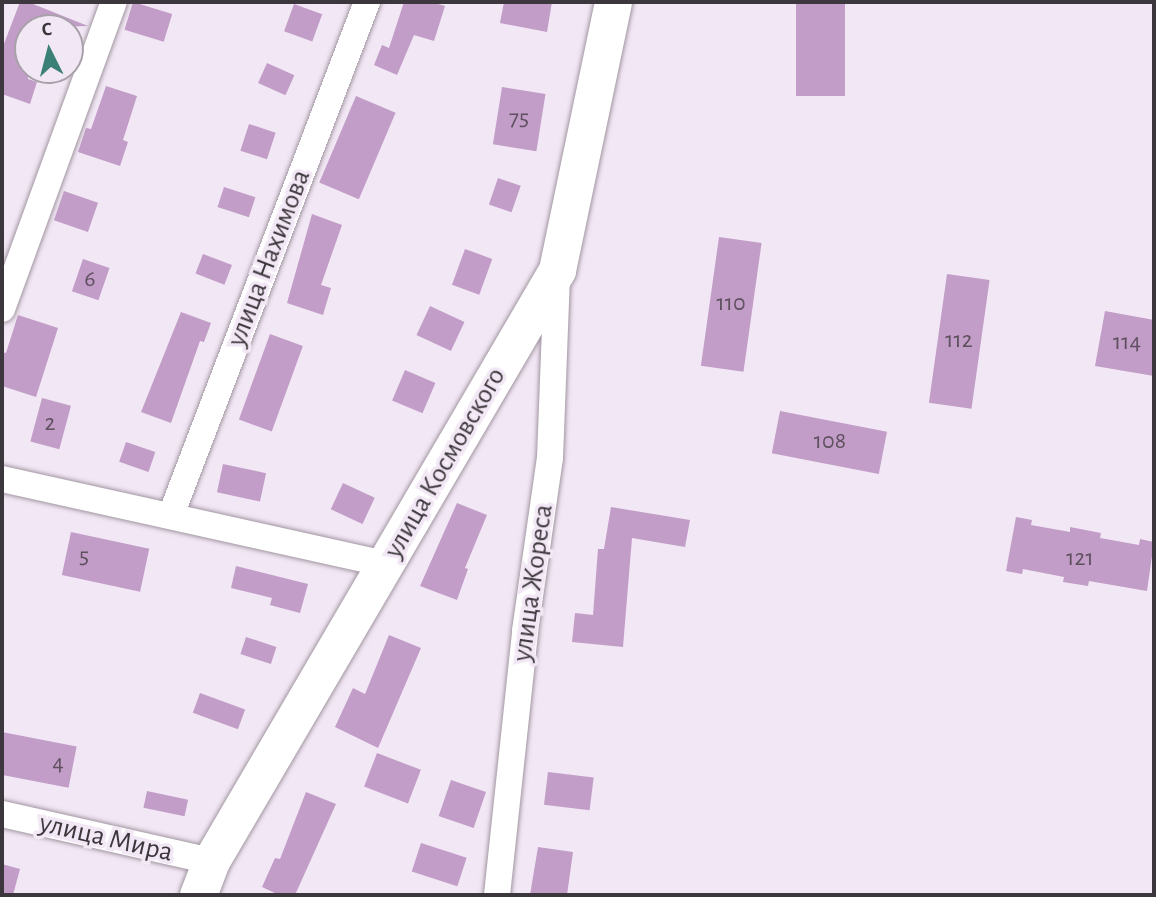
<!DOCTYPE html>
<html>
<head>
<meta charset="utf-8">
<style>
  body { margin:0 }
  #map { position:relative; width:1156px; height:897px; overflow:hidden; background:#f2e7f4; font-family:"Alegreya Sans",sans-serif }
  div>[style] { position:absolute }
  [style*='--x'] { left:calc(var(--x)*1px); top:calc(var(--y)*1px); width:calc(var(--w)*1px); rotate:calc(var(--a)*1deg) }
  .building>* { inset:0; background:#c29dc8; transform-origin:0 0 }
  .roads { filter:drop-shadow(0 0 2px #a196a2) drop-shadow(0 0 2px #a196a2) }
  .street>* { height:26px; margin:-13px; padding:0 13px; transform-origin:13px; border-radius:13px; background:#fff }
  .secondary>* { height:37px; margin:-18.5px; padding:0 18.5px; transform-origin:18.5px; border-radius:18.5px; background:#fff }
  span { translate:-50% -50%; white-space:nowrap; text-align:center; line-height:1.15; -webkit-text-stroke:7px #f2e7f4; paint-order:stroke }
  .number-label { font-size:24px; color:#5e505f }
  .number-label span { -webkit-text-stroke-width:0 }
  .street-label { font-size:28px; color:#3c373c }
  .frame { position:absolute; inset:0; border:4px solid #3c373c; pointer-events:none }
  .north { position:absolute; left:14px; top:14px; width:70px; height:70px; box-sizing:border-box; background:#f2e7f4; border:2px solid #a9a1aa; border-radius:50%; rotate:354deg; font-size:19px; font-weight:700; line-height:28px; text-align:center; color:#3c373c }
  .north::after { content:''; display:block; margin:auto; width:24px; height:32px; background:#3b8076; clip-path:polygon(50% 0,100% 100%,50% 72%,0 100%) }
</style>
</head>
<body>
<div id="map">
  <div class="building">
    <i style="clip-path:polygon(20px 2px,28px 2px,88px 26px,28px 28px,28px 79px,37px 82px,30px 104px,2px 94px,2px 49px)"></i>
    <i style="left:133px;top:2px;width:41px;height:29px;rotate:17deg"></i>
    <i style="clip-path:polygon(404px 2px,431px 2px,445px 6px,434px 41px,414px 35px,397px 75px,374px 65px,382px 45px,389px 48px)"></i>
    <i style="clip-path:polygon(504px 2px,552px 2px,547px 32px,500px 23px)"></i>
    <i style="left:796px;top:2px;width:49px;height:94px"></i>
    <i style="left:294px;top:4px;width:30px;height:29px;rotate:20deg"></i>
    <i style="left:267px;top:63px;width:30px;height:22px;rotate:24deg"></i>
    <i style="clip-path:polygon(106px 86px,137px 96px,123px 140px,128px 142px,120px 166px,78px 152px,86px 128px,91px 129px)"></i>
    <i style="left:502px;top:87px;width:44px;height:58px;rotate:9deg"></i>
    <i style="left:356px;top:96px;width:43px;height:94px;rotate:23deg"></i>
    <i style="left:249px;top:124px;width:28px;height:28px;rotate:18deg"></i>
    <i style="left:498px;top:178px;width:24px;height:28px;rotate:19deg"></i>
    <i style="left:224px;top:187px;width:33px;height:21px;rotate:18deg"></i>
    <i style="left:64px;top:191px;width:36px;height:31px;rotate:19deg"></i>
    <i style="clip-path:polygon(312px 214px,342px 225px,321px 285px,331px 288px,323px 315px,287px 303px)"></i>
    <i style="left:719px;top:237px;width:43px;height:130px;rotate:8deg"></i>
    <i style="left:465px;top:249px;width:29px;height:38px;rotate:20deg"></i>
    <i style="left:203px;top:254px;width:31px;height:21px;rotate:21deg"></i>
    <i style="left:83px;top:259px;width:28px;height:34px;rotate:19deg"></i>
    <i style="left:947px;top:274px;width:43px;height:130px;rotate:8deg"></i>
    <i style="left:430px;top:306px;width:38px;height:32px;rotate:25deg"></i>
    <i style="clip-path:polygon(1105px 311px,1154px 320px,1154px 376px,1095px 366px)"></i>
    <i style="clip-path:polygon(181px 312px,211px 323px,204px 342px,200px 341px,171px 423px,141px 412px)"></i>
    <i style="clip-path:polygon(18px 315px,58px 328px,36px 397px,2px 386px,2px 352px,6px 353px)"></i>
    <i style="left:270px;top:334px;width:35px;height:91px;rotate:20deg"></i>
    <i style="left:405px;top:370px;width:33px;height:33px;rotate:23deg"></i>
    <i style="left:42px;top:398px;width:30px;height:45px;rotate:15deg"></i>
    <i style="left:780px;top:411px;width:109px;height:43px;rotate:11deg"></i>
    <i style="left:126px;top:442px;width:31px;height:21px;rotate:19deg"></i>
    <i style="left:223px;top:464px;width:44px;height:29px;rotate:12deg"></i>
    <i style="left:343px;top:483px;width:35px;height:29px;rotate:25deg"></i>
    <i style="clip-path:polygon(457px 503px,487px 515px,465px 568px,468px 569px,457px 600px,420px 586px)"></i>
    <i style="clip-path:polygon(611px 507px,690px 520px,685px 547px,632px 538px,623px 647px,572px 642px,575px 613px,593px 615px,598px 549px,604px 549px)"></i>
    <i style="clip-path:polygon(1016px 517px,1032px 520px,1031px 525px,1070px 532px,1070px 527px,1101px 533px,1100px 538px,1139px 545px,1140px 539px,1154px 542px,1147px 591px,1089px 581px,1088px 586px,1063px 582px,1064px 577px,1023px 569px,1022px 574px,1006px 571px)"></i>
    <i style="left:71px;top:532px;width:80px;height:44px;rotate:12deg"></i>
    <i style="clip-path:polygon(236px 566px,308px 584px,300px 613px,270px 605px,272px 598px,231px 588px)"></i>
    <i style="clip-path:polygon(389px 635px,421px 648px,378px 748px,335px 727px,353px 688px,365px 694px)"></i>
    <i style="left:246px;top:637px;width:32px;height:18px;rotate:18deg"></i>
    <i style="left:200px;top:693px;width:48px;height:21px;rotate:20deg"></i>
    <i style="left:2px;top:732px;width:76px;height:42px;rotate:11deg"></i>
    <i style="left:377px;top:753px;width:47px;height:36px;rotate:21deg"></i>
    <i style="left:548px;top:772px;width:46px;height:33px;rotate:7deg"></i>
    <i style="left:451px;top:780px;width:37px;height:38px;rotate:19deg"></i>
    <i style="left:147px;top:791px;width:42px;height:17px;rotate:12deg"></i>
    <i style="clip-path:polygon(306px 792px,336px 804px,295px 895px,279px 895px,262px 887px,275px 858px,280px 859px)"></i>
    <i style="left:421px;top:843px;width:48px;height:30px;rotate:18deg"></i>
    <i style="clip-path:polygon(538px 847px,573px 852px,567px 895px,530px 895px)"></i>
    <i style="clip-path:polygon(2px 864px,20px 869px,13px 895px,2px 895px)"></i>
  </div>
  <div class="roads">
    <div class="street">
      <i style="--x:2;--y:309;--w:327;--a:-70"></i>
      <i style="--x:2;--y:479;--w:393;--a:12.5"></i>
      <i style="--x:171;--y:515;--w:549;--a:-69.09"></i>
      <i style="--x:2;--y:814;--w:214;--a:12.7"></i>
      <i style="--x:497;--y:895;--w:265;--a:-83.9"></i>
      <i style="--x:525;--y:631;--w:175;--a:-81.8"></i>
      <i style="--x:550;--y:458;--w:186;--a:-87.8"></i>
    </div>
    <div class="secondary">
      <i style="--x:198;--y:895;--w:36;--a:-69"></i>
      <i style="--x:211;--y:861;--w:685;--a:-59.65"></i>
      <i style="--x:557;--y:270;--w:274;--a:-78.2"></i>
    </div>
  </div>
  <div class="number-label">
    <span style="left:519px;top:119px">75</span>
    <span style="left:90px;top:280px">6</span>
    <span style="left:731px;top:304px">110</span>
    <span style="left:959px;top:341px">112</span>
    <span style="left:1127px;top:343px">114</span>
    <span style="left:50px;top:424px">2</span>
    <span style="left:830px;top:442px">108</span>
    <span style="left:84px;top:557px">5</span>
    <span style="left:1080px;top:559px">121</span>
    <span style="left:58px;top:764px">4</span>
  </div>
  <div class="street-label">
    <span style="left:269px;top:258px;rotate:-69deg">улица Нахимова</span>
    <span style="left:445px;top:463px;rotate:-60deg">улица Космовского</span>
    <span style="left:533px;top:583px;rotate:-82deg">улица Жореса</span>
    <span style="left:106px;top:838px;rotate:13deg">улица Мира</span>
  </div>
  <div class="frame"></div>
  <div class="north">С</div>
</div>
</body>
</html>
